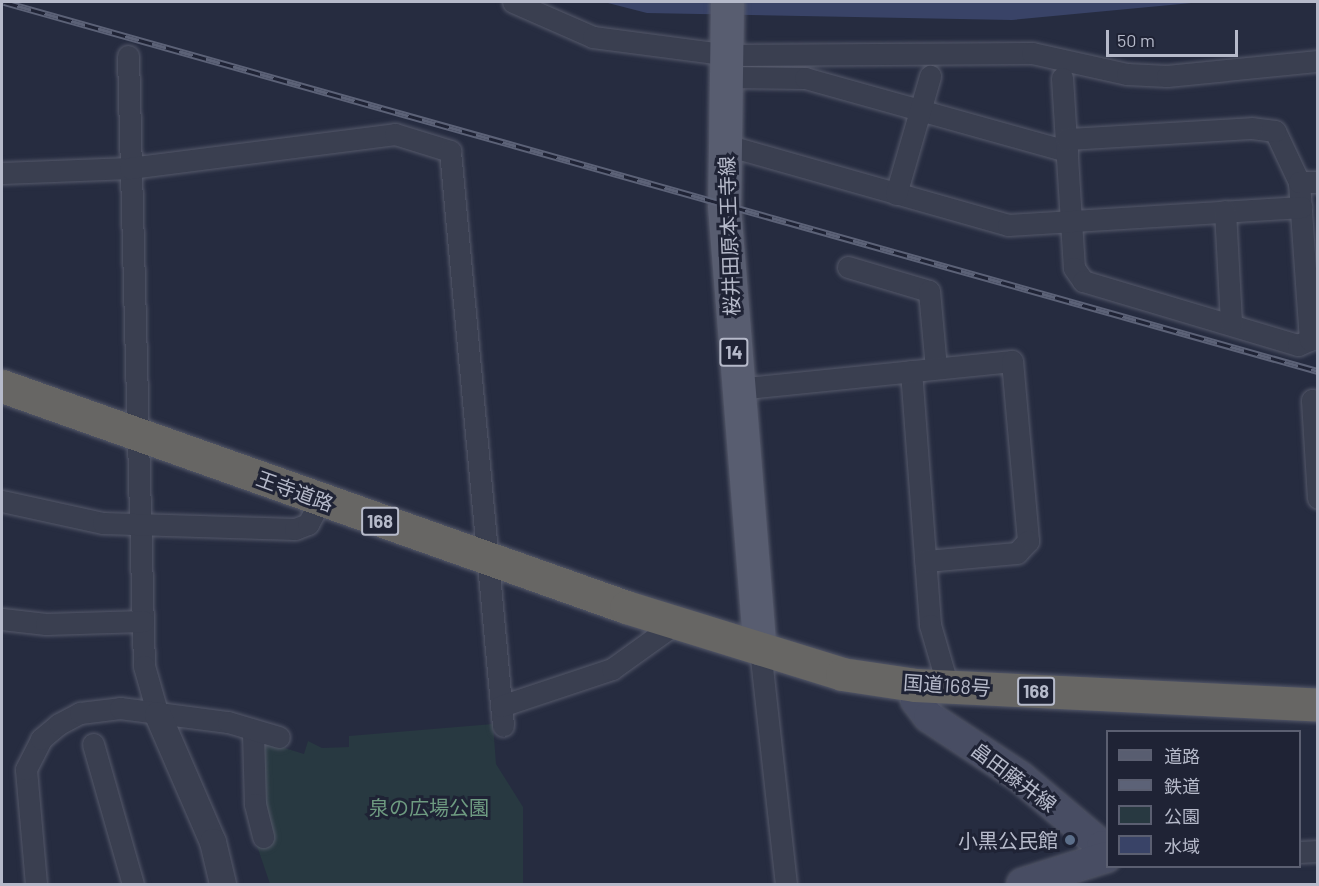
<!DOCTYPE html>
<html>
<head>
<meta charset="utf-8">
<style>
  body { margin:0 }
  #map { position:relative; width:1319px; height:886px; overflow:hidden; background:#262c40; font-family:Barlow,"Noto Sans JP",sans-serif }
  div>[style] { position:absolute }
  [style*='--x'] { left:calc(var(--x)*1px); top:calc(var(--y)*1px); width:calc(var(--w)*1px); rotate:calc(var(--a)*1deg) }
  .green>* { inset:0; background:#283941 }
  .water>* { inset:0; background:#394367 }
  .roads { filter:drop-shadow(0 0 2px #55596a) drop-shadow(0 0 2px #55596a) }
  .minor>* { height:21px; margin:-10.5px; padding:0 10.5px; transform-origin:10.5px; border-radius:10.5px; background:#3a3f50 }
  .tertiary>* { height:26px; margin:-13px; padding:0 13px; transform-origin:13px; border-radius:13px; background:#3a3f50 }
  .secondary>* { height:30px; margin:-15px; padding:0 15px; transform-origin:15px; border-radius:15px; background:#484d63 }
  .primary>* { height:33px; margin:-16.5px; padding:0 16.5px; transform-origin:16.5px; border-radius:16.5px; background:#585d70 }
  .trunk>* { height:33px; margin:-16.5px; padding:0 16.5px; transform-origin:16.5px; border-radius:16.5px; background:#676664 }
  .rail>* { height:7px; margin-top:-3.5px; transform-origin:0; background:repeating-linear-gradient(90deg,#1f2335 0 14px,#5c6277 0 28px); box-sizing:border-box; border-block:2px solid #5c6277 }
  .dots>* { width:16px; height:16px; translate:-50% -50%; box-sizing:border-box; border:3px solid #1f2335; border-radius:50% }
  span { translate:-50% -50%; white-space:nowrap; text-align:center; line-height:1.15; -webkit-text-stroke:6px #1f2335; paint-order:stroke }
  .shield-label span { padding:2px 4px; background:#1f2335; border:2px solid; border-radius:4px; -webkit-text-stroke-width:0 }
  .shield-label { font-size:18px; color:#b6baca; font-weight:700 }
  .street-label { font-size:20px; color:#b6baca }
  .park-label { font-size:20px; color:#6e9b81 }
  .poi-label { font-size:20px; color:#b6baca }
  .right { translate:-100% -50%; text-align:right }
  .frame { position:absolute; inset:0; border:3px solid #b6baca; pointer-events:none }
  .legend { position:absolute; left:1106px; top:730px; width:195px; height:138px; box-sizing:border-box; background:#1f2335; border:2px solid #5b5f71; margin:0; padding:8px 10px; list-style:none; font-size:18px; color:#b6baca }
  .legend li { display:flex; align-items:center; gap:12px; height:30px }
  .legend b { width:30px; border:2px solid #5b5f71 }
  .scale { position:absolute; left:1106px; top:30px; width:132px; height:27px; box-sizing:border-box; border:3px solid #b6baca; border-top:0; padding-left:8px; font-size:18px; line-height:21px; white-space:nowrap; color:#b6baca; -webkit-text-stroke:4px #1f2335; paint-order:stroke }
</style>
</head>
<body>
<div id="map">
  <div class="green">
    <i style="clip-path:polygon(493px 724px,496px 764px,523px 807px,523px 884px,270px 884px,255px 840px,261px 802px,259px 740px,304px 754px,308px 741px,322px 748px,349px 747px,349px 736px)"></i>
  </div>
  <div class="water">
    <i style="clip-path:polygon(604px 2px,1202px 2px,1012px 20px,647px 13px)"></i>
  </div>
  <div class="roads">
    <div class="minor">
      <i style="--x:513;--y:2;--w:87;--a:23.6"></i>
      <i style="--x:593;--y:37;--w:137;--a:7.5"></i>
      <i style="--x:729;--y:55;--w:303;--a:-0.4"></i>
      <i style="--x:1032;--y:53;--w:97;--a:12.5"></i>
      <i style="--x:1127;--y:74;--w:40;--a:2.9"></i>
      <i style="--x:1167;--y:76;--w:152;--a:-5.7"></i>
      <i style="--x:128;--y:56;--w:610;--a:88.5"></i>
      <i style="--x:144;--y:666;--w:51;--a:74.1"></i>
      <i style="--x:728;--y:77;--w:77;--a:0.7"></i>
      <i style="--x:805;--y:78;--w:272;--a:15.6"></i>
      <i style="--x:1062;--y:78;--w:190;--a:86.4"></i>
      <i style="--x:1074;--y:268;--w:16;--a:55"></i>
      <i style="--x:1083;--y:281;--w:224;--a:16.6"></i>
      <i style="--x:1298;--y:345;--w:13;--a:-23"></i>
      <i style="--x:1310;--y:340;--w:158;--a:-94"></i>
      <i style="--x:1299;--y:182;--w:56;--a:-115.2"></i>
      <i style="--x:1275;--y:131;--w:23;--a:-173"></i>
      <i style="--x:1252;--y:128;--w:186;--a:176.6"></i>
      <i style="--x:726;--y:145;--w:293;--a:15.8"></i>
      <i style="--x:1008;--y:225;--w:294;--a:-3.5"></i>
      <i style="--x:2;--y:173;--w:128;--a:-2.2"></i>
      <i style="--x:130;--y:168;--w:267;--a:-7.3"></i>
      <i style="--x:395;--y:134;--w:58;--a:17.2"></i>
      <i style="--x:450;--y:151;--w:577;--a:84.73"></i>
      <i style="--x:1299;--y:182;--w:19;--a:0"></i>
      <i style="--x:896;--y:194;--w:123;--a:-73.9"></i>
      <i style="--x:1225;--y:211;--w:112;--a:86.9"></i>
      <i style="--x:848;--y:267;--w:84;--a:16.5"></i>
      <i style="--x:929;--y:291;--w:77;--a:84.8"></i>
      <i style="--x:911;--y:371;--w:255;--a:85.7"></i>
      <i style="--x:930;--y:625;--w:65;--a:73.8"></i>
      <i style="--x:737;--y:389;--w:276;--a:-5.8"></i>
      <i style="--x:1012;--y:361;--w:181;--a:84.9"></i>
      <i style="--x:1028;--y:541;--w:16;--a:133"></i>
      <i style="--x:1017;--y:553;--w:92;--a:175"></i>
      <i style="--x:1318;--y:402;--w:6;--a:-162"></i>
      <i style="--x:1312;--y:400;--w:98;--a:86.5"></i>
      <i style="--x:2;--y:501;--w:103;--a:12.3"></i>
      <i style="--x:103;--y:523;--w:192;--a:1.8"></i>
      <i style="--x:295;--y:529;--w:14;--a:-21"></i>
      <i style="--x:308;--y:524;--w:27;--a:-62"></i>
      <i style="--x:2;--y:619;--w:44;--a:6.5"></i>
      <i style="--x:46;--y:624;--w:97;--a:-1.8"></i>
      <i style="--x:760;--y:649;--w:236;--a:83.7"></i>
      <i style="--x:501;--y:706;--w:117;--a:-18.4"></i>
      <i style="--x:612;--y:669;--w:79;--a:-35.7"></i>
      <i style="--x:253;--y:733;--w:71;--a:88.4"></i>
      <i style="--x:255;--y:804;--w:34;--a:76"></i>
      <i style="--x:93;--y:744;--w:146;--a:74.1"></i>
      <i style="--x:1300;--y:852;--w:18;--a:-3"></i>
      <i style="--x:36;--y:884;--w:115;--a:-95"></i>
      <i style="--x:26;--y:769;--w:34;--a:-63"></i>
      <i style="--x:41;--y:739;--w:23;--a:-40"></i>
      <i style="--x:59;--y:724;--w:24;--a:-28"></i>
      <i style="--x:80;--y:713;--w:40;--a:-7.1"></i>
      <i style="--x:120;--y:708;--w:109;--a:7.4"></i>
      <i style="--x:228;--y:722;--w:53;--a:16.4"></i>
    </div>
    <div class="tertiary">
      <i style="--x:158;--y:715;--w:138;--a:66.6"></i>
      <i style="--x:213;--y:842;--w:43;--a:76.6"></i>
    </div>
    <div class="secondary">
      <i style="--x:916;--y:685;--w:15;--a:90"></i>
      <i style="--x:916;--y:700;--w:21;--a:53"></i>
      <i style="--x:929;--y:717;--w:109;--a:33.4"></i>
      <i style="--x:1020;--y:777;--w:107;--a:40.1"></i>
      <i style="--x:1102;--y:846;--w:12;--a:70"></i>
      <i style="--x:1106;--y:857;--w:88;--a:162.2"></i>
    </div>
    <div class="primary">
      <i style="--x:727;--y:2;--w:204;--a:90.8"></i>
      <i style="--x:724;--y:206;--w:444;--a:85.4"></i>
    </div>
    <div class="trunk">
      <i style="--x:2;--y:386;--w:662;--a:19.5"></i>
      <i style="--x:626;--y:607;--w:226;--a:17.2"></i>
      <i style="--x:842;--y:674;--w:75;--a:8.5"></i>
      <i style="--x:916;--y:685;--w:402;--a:2.8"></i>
    </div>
  </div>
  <div class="rail">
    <i style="--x:4;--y:2;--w:1365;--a:15.69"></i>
  </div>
  <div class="dots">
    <i style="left:1070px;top:840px;background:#5c6f8a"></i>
  </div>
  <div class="shield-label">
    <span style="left:734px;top:352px">14</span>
    <span style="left:380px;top:521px">168</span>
    <span style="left:1036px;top:691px">168</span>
  </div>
  <div class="street-label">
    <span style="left:729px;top:236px;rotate:-92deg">桜井田原本王寺線</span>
    <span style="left:295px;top:491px;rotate:20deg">王寺道路</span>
    <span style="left:947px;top:685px;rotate:4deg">国道168号</span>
    <span style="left:1014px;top:777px;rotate:37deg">畠田藤井線</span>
  </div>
  <div class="park-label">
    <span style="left:429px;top:807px">泉の広場公園</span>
  </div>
  <div class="poi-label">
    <span class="right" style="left:1058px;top:840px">小黒公民館</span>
  </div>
  <div class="frame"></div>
  <ul class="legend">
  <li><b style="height:8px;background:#585d70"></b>道路</li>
  <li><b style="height:8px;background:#5c6277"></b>鉄道</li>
  <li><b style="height:16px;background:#283941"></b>公園</li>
  <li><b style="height:16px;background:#394367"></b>水域</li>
  </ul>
  <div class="scale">50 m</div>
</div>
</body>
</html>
